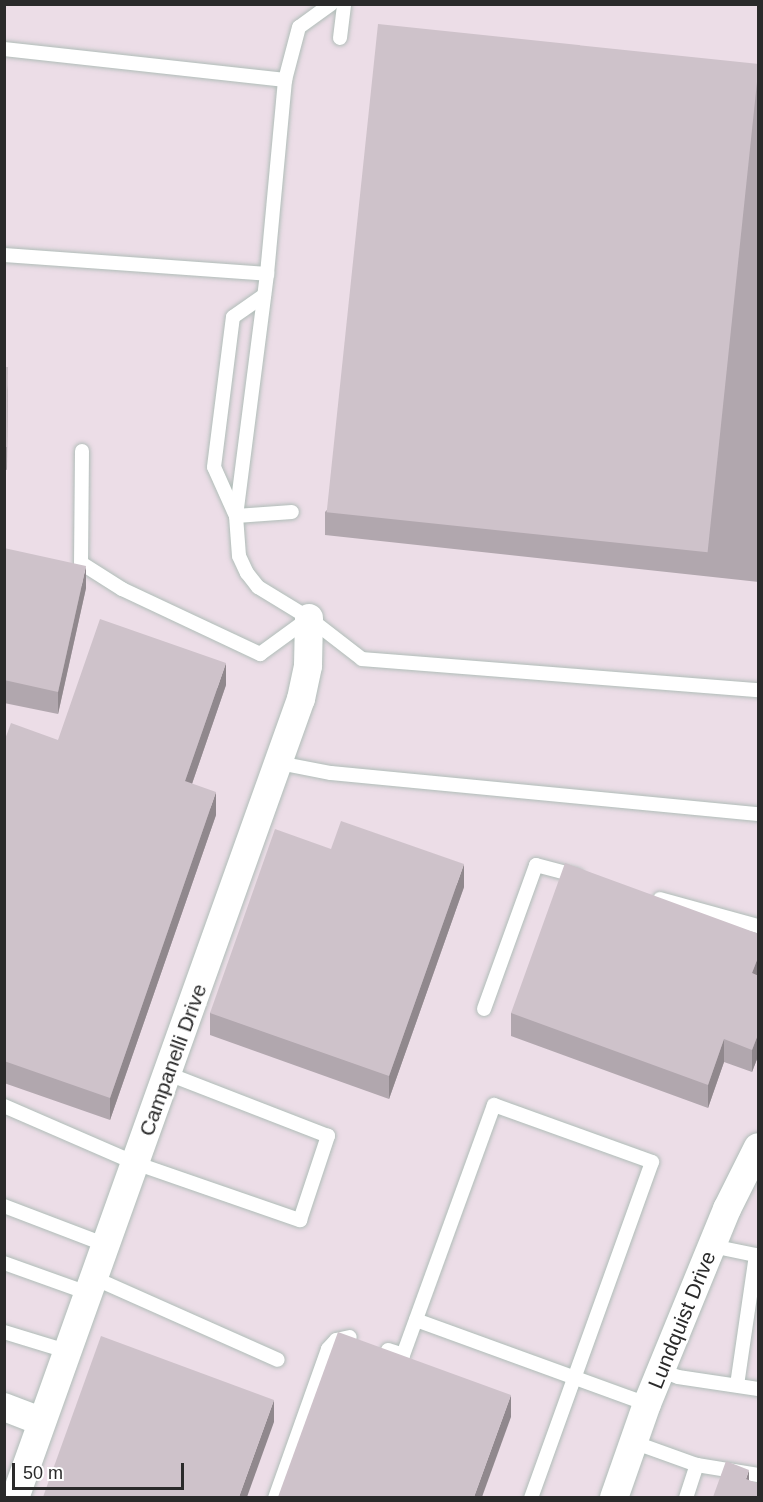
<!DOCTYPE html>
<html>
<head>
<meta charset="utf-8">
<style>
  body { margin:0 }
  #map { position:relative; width:763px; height:1502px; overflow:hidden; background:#ecdde7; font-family:Helvetica,sans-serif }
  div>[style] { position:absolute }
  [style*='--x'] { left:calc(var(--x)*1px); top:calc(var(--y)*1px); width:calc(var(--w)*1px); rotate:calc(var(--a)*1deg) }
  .roads { filter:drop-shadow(0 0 2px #b0bdb8) drop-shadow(0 0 2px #b0bdb8) }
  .service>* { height:14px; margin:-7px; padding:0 7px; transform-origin:7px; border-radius:7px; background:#fff }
  .minor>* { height:28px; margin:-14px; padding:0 14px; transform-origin:14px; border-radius:14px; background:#fff }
  .wall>* { inset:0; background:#b1a7ae }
  .shaded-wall>* { inset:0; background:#90888d }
  .building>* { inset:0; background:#cec2ca; transform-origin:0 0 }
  span { translate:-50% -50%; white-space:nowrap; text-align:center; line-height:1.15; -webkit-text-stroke:4.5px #fff; paint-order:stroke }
  .street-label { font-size:21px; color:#2a2a2a }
  .frame { position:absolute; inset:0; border:6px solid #2a2a2a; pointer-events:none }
  .scale { position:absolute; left:12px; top:1463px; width:172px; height:27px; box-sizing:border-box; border:3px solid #2a2a2a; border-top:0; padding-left:8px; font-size:18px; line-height:21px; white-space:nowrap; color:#2a2a2a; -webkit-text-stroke:4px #fff; paint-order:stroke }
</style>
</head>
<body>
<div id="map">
  <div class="roads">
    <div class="service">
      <i style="--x:331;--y:4;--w:39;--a:144"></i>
      <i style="--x:299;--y:27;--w:55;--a:104.8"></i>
      <i style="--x:285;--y:80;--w:195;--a:95.3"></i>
      <i style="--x:267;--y:274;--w:244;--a:97.3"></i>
      <i style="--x:236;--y:516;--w:40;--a:85.7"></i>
      <i style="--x:239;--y:556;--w:19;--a:65"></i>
      <i style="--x:247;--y:573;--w:18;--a:52"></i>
      <i style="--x:258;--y:587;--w:60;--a:31.3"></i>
      <i style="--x:309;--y:618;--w:67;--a:37.7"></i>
      <i style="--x:362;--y:659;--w:397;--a:4.5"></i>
      <i style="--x:340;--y:38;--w:34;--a:-83"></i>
      <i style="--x:4;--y:49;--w:283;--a:6.3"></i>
      <i style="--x:4;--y:255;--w:264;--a:4.1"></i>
      <i style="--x:82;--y:451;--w:112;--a:90.5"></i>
      <i style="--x:81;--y:563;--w:49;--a:32.4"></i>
      <i style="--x:122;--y:589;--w:153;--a:25.2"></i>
      <i style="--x:260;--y:654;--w:59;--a:-36.1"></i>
      <i style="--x:235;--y:514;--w:51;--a:-114.1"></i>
      <i style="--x:214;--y:467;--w:151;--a:-82.8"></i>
      <i style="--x:233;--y:317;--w:38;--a:-35"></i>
      <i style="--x:236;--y:516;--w:56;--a:-4.1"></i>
      <i style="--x:279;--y:763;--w:53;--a:10.9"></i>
      <i style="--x:331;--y:773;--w:429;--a:5.5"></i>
      <i style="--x:660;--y:899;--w:102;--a:15.4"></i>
      <i style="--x:484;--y:1009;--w:153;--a:-70.1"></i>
      <i style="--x:536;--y:865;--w:43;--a:14.7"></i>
      <i style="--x:4;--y:1106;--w:143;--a:23.5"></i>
      <i style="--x:135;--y:1163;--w:175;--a:19.1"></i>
      <i style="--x:300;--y:1220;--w:89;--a:-71.6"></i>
      <i style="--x:328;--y:1136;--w:172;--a:-158.8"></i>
      <i style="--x:4;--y:1206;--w:109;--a:20.9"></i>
      <i style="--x:712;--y:1246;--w:45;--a:11.6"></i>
      <i style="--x:756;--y:1255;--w:131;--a:98.3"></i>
      <i style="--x:4;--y:1263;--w:89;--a:19.7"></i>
      <i style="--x:94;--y:1278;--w:201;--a:24"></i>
      <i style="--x:416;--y:1320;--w:246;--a:20"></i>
      <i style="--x:4;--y:1332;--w:65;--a:17"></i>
      <i style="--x:388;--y:1350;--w:16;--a:18"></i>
      <i style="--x:403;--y:1355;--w:266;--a:-70"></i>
      <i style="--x:494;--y:1105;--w:168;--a:19.8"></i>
      <i style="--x:652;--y:1162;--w:357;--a:109.8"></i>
      <i style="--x:661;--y:1371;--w:18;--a:19"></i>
      <i style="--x:678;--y:1377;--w:81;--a:8.5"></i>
      <i style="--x:633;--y:1442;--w:68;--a:19.8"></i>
      <i style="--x:697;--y:1465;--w:62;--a:9.3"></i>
      <i style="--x:275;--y:1498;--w:158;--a:-70.4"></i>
      <i style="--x:328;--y:1349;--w:12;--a:-48"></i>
      <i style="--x:336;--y:1340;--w:14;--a:-12"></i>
      <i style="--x:686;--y:1498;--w:35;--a:-72"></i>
    </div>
    <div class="minor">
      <i style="--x:4;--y:1407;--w:40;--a:21"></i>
      <i style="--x:15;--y:1498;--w:849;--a:-70.31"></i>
      <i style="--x:301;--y:699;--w:34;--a:-78"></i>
      <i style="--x:308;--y:666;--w:48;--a:-88.8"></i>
      <i style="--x:614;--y:1498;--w:100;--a:-70.7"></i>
      <i style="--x:647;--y:1404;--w:211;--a:-67.7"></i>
      <i style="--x:727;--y:1209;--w:69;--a:-63.4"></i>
    </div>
  </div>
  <div class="wall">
    <i style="clip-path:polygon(759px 65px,759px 582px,325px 535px,325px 512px)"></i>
    <i style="clip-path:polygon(4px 367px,8px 390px,7px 470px,4px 469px)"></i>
    <i style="clip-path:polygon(4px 548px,86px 588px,58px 714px,4px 703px)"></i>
    <i style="clip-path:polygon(226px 685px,192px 784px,216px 815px,110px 1120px,4px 1083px,4px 742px,58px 740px)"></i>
    <i style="clip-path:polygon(331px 849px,464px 887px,389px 1099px,210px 1035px,210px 1013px)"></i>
    <i style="clip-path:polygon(759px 934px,759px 1054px,752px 1072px,724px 1062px,708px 1108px,511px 1036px,511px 1013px)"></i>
  </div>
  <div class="shaded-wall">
    <i style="clip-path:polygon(86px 566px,86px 588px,58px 714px,58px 692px)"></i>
    <i style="clip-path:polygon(226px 663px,226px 685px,185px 804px,185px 781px)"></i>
    <i style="clip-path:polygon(216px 792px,216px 815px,110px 1120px,110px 1098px)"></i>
    <i style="clip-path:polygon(464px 864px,464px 887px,389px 1099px,389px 1076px)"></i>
    <i style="clip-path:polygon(759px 955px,759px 977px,752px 973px)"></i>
    <i style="clip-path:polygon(759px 1032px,759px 1054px,752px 1072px,752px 1050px)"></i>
    <i style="clip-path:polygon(724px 1039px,724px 1062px,708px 1108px,708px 1085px)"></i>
    <i style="clip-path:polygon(511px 1395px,511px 1417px,482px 1497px,474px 1497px)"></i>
    <i style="clip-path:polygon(274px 1400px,274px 1422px,247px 1497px,239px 1497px)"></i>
    <i style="clip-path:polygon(749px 1470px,749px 1487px,746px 1479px)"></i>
  </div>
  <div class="building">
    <i style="left:378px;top:24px;width:383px;height:491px;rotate:6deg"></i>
    <i style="clip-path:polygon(4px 367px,8px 367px,7px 447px,4px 447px)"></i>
    <i style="clip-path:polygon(4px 548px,86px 566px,58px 692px,4px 680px)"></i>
    <i style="clip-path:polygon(100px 619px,226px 663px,185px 781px,216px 792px,110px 1098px,4px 1061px,4px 742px,11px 723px,58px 740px)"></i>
    <i style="clip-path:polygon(341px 821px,464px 864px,389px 1076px,210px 1013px,275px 829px,331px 849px)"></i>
    <i style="clip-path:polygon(565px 863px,759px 934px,759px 955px,752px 973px,759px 976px,759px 1032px,752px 1050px,724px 1039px,708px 1085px,511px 1013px)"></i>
    <i style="clip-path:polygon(338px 1332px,511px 1395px,474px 1497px,278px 1497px)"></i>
    <i style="clip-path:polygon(101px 1336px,274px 1400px,239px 1497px,43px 1497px)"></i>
    <i style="clip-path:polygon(726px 1461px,749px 1470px,746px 1479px,759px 1484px,759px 1497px,713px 1497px)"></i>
  </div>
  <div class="street-label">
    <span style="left:173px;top:1060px;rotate:-70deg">Campanelli Drive</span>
    <span style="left:682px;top:1320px;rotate:-68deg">Lundquist Drive</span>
  </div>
  <div class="frame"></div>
  <div class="scale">50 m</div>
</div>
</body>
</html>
